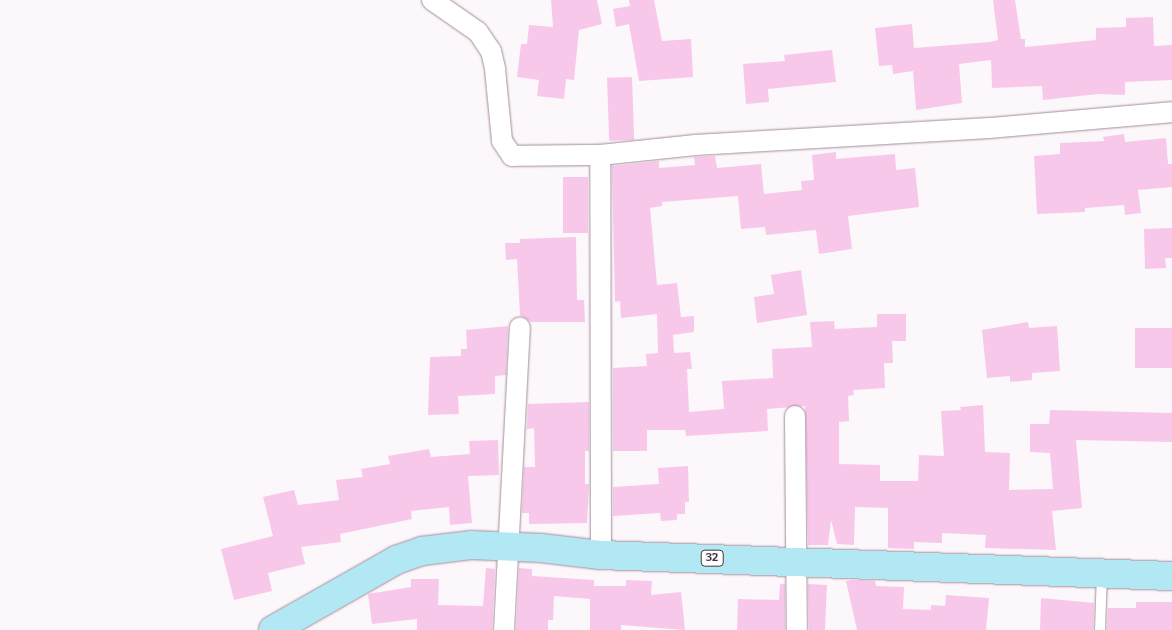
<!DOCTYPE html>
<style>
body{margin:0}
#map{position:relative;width:1172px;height:630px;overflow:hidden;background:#fcf7fa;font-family:Bitter,serif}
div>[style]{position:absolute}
.building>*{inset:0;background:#f8c8ea;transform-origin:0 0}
.roads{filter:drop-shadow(0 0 1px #a38c9c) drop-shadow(0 0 1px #a38c9c)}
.service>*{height:10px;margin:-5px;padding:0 5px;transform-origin:5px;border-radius:5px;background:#fff}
.minor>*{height:20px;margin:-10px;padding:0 10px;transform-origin:10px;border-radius:10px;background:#fff}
.trunk>*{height:28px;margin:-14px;padding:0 14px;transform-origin:14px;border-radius:14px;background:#b2e8f4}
span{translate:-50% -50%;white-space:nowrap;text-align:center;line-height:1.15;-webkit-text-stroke:4px #fff;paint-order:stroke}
.shield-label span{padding:1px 4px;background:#fff;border:1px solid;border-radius:4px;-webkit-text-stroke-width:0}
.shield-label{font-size:11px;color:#40373d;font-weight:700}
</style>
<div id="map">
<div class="building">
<i style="clip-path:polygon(551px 0,597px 0,602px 24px,579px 30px,574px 80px,566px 79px,564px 99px,537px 96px,539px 80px,517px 77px,521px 44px,527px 44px,529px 25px,553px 27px)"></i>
<i style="clip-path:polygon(629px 0,654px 0,662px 41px,691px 39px,693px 77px,639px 81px,629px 24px,616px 27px,613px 9px,630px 6px)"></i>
<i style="clip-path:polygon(993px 0,1015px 0,1021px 39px,1025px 39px,1025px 47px,1096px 40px,1096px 28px,1126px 27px,1126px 18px,1153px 17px,1154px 46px,1172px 45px,1172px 80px,1125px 82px,1125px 95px,1098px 94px,1043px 100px,1042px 86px,992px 88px,991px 60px,959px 64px,962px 103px,916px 110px,913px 71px,893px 74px,892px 65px,879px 66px,875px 28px,912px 24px,914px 48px,990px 42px,998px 40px)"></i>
<i style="clip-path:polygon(832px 50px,836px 82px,768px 89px,769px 102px,746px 104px,743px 64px,785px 61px,784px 55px)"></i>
<i style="left:632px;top:77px;width:63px;height:25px;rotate:88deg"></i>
<i style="clip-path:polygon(1124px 134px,1125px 142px,1166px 138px,1168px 164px,1172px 164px,1172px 187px,1138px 190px,1141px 213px,1125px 215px,1124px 205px,1085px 208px,1085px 212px,1037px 214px,1034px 156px,1060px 154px,1060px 143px,1104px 141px,1103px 137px)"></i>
<i style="clip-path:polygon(836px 152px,836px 159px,895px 154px,896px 170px,915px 168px,919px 207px,848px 216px,852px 249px,819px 254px,816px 230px,766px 235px,765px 227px,741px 229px,738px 196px,662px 202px,662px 206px,650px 208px,657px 285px,677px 283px,681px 317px,694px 316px,694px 332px,673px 335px,674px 353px,690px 352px,692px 369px,687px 369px,689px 412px,724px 409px,722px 381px,773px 378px,772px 349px,812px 347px,810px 322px,834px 321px,835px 329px,877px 327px,877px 314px,906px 314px,906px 341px,892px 341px,893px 363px,884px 363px,885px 388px,853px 390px,854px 395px,848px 396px,849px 421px,839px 422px,839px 464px,880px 465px,880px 481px,918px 481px,919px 455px,944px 456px,941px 411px,961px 410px,960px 407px,983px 405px,985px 452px,1010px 453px,1009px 490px,1053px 489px,1050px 453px,1030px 452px,1030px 424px,1049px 424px,1050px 410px,1172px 413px,1172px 442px,1076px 440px,1082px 508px,1052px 511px,1056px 550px,985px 548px,986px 535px,942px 533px,942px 543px,914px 542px,914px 549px,888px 548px,888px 508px,855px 507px,854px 545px,837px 544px,831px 520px,828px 545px,808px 545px,805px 406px,767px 409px,768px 431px,686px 436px,685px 430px,647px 430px,647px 451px,613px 451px,613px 368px,647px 366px,646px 354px,658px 353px,657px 314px,621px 318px,620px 301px,615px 302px,612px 166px,659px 161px,659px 168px,695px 165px,694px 157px,715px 156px,717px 168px,761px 164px,764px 194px,802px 190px,801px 181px,814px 180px,812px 155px)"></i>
<i style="left:588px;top:177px;width:56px;height:25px;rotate:90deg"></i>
<i style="clip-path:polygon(1172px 228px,1172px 258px,1165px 258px,1166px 268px,1145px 269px,1144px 229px)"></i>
<i style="clip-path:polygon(576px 237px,577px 300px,584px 300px,585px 322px,531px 322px,520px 315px,517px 259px,506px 260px,505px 243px,520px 243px,520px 239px)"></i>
<i style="clip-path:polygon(801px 270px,807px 315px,757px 323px,754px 297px,774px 294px,771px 275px)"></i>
<i style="clip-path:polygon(1028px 322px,1029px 328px,1057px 326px,1060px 371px,1032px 373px,1032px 380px,1010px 382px,1010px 376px,987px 378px,982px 330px)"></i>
<i style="clip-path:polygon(508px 326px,506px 375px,495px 376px,495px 394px,458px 396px,459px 414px,428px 415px,430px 357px,461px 356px,461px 349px,467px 349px,466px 330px)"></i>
<i style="left:1172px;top:328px;width:40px;height:37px;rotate:90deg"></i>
<i style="clip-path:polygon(589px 402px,589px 451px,585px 451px,585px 484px,589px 484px,587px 523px,529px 524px,529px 513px,522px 513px,524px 467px,535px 467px,534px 428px,527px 429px,528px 404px)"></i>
<i style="clip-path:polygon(498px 440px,499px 475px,468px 476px,472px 523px,450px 525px,449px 507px,411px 511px,412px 519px,340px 534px,341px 542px,301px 547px,305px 564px,268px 573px,272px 591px,234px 600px,221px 549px,273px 536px,263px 497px,294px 490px,298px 505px,339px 500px,336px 480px,363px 477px,361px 469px,390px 464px,388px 456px,429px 449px,431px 457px,470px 454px,469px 441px)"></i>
<i style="clip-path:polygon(688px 466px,689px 502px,685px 502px,685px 514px,677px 514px,677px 520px,661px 521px,660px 513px,613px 516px,613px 487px,659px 484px,658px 468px)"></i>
<i style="clip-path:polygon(486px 568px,495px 569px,492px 630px,417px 630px,417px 619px,372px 624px,368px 594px,411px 587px,411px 579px,439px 579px,438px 605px,483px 606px)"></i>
<i style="clip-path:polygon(519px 568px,532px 569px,532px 576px,594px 580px,594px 586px,626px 586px,626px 580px,652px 581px,651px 595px,681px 592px,685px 630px,621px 625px,621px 630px,590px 630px,590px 599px,554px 596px,553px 620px,548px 620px,548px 630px,516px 630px)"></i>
<i style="clip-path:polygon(852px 580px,875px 581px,876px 586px,904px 587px,903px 609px,931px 610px,931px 605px,945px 606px,946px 595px,989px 598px,986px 630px,857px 630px,846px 581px)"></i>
<i style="clip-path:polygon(780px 584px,785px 584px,785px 630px,737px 630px,738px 599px,779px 600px)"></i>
<i style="clip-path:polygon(808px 584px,827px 585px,825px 630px,809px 630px)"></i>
<i style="clip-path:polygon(1041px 598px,1094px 603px,1093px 630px,1040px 630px)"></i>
<i style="clip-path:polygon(1136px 602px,1172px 602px,1172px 630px,1107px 630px,1108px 608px,1136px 608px)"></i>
</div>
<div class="roads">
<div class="service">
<i style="left:1100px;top:630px;width:56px;rotate:-88deg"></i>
</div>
<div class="minor">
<i style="left:432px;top:0;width:56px;rotate:34.8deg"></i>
<i style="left:478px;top:32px;width:23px;rotate:56deg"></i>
<i style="left:491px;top:51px;width:18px;rotate:77deg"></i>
<i style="left:495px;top:69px;width:72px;rotate:84.4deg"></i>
<i style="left:502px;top:141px;width:18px;rotate:56deg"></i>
<i style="left:512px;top:156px;width:88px;rotate:-0.7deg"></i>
<i style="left:795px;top:416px;width:214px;rotate:89.5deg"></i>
<i style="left:601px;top:555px;width:400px;rotate:-90.1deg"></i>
<i style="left:600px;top:155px;width:96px;rotate:-6deg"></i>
<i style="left:695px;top:145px;width:295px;rotate:-3.3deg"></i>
<i style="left:990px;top:128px;width:183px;rotate:-5deg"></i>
<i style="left:504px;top:630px;width:303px;rotate:-87deg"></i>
</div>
<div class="trunk">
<i style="left:273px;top:630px;width:142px;rotate:-29.6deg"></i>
<i style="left:396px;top:560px;width:28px;rotate:-19deg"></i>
<i style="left:422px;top:551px;width:49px;rotate:-7deg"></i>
<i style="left:471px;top:545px;width:70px;rotate:2.5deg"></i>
<i style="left:541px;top:548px;width:60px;rotate:6.7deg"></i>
<i style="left:601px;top:555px;width:571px;rotate:2.11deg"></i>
</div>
</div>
<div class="shield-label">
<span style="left:712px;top:558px">32</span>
</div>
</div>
